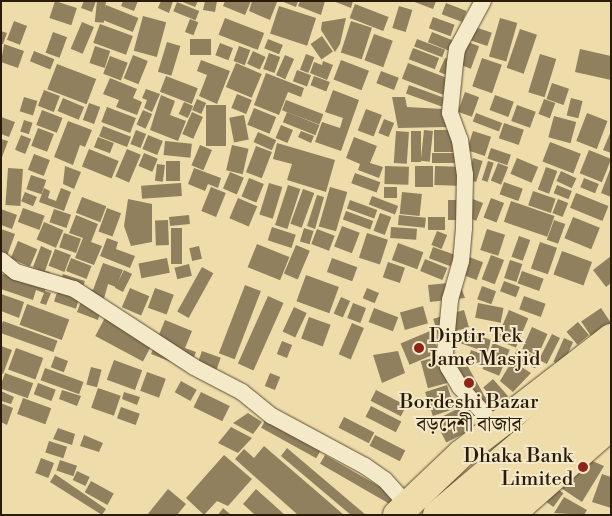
<!DOCTYPE html>
<meta charset="utf-8">
<style>
body{margin:0}
#map{position:relative;width:612px;height:516px;overflow:hidden;background:#eeddab;font-family:"Libre Bodoni","Noto Serif Bengali",serif}
div>[style]{position:absolute}
.building>*{inset:0;background:#90805e;transform-origin:0 0}
.roads{filter:drop-shadow(0 0 1px #5c4c32) drop-shadow(0 0 1px #5c4c32)}
.street>*{height:16px;margin:-8px;padding:0 8px;transform-origin:8px;border-radius:8px;background:#f4e9c8}
.highway>*{height:28px;margin:-14px;padding:0 14px;transform-origin:14px;border-radius:14px;background:#eeddab}
.dots>*{width:14px;height:14px;translate:-50% -50%;box-sizing:border-box;border:2px solid #f4e9c8;border-radius:50%}
span{translate:-50% -50%;white-space:nowrap;text-align:center;line-height:1.15;-webkit-text-stroke:4px #f4e9c8;paint-order:stroke}
.poi-label{font-size:20px;color:#2b1b0a}
.left{translate:0 -50%;text-align:left}
.right{translate:-100% -50%;text-align:right}
.frame{position:absolute;inset:0;border:2px solid #2b1b0a;pointer-events:none}
</style>
<div id="map">
<div class="building">
<i style="left:55px;top:1px;width:23px;height:18px;rotate:18deg"></i>
<i style="clip-path:polygon(84px 1px,96px 1px,92px 12px,81px 8px)"></i>
<i style="left:97px;top:1px;width:9px;height:21px;rotate:6deg"></i>
<i style="clip-path:polygon(123px 1px,138px 1px,134px 11px,121px 6px)"></i>
<i style="clip-path:polygon(161px 1px,173px 1px,169px 13px,158px 8px)"></i>
<i style="clip-path:polygon(180px 1px,198px 1px,195px 7px)"></i>
<i style="clip-path:polygon(205px 1px,217px 1px,215px 12px,203px 10px)"></i>
<i style="clip-path:polygon(225px 1px,251px 1px,245px 15px,223px 6px)"></i>
<i style="clip-path:polygon(252px 1px,277px 2px,270px 20px,249px 11px)"></i>
<i style="clip-path:polygon(281px 1px,298px 1px,296px 7px)"></i>
<i style="clip-path:polygon(300px 1px,325px 1px,321px 15px,298px 6px)"></i>
<i style="clip-path:polygon(333px 1px,353px 1px,351px 8px)"></i>
<i style="clip-path:polygon(412px 1px,436px 1px,433px 9px)"></i>
<i style="left:177px;top:2px;width:24px;height:10px;rotate:22deg"></i>
<i style="left:446px;top:3px;width:22px;height:12px;rotate:21deg"></i>
<i style="left:355px;top:4px;width:36px;height:15px;rotate:21deg"></i>
<i style="left:106px;top:5px;width:35px;height:15px;rotate:22deg"></i>
<i style="left:279px;top:6px;width:39px;height:29px;rotate:18deg"></i>
<i style="left:399px;top:6px;width:14px;height:23px;rotate:17deg"></i>
<i style="left:143px;top:16px;width:24px;height:36px;rotate:15deg"></i>
<i style="left:433px;top:17px;width:23px;height:12px;rotate:20deg"></i>
<i style="left:225px;top:18px;width:42px;height:18px;rotate:21deg"></i>
<i style="clip-path:polygon(346px 18px,340px 44px,335px 52px,321px 30px,322px 22px)"></i>
<i style="left:500px;top:18px;width:18px;height:40px;rotate:16deg"></i>
<i style="left:190px;top:19px;width:9px;height:14px;rotate:21deg"></i>
<i style="left:14px;top:21px;width:14px;height:20px;rotate:21deg"></i>
<i style="left:351px;top:21px;width:22px;height:33px;rotate:18deg"></i>
<i style="left:82px;top:22px;width:13px;height:29px;rotate:23deg"></i>
<i style="left:100px;top:24px;width:35px;height:20px;rotate:20deg"></i>
<i style="left:472px;top:26px;width:21px;height:14px;rotate:19deg"></i>
<i style="left:520px;top:29px;width:18px;height:41px;rotate:19deg"></i>
<i style="clip-path:polygon(1px 31px,7px 33px,3px 44px,1px 44px)"></i>
<i style="left:53px;top:32px;width:15px;height:22px;rotate:20deg"></i>
<i style="left:432px;top:32px;width:22px;height:11px;rotate:22deg"></i>
<i style="left:374px;top:34px;width:20px;height:28px;rotate:20deg"></i>
<i style="left:322px;top:36px;width:19px;height:14px;rotate:55deg"></i>
<i style="left:190px;top:39px;width:21px;height:16px"></i>
<i style="left:268px;top:39px;width:16px;height:10px;rotate:22deg"></i>
<i style="left:417px;top:39px;width:30px;height:8px;rotate:21deg"></i>
<i style="left:465px;top:41px;width:15px;height:24px;rotate:20deg"></i>
<i style="left:167px;top:42px;width:14px;height:31px;rotate:17deg"></i>
<i style="left:220px;top:43px;width:14px;height:13px;rotate:21deg"></i>
<i style="clip-path:polygon(4px 44px,24px 51px,18px 68px,1px 62px)"></i>
<i style="left:95px;top:46px;width:16px;height:18px;rotate:18deg"></i>
<i style="left:239px;top:46px;width:12px;height:16px;rotate:20deg"></i>
<i style="left:413px;top:48px;width:28px;height:12px;rotate:21deg"></i>
<i style="clip-path:polygon(580px 49px,611px 56px,611px 80px,575px 72px)"></i>
<i style="left:34px;top:51px;width:22px;height:11px;rotate:22deg"></i>
<i style="left:253px;top:51px;width:14px;height:14px;rotate:25deg"></i>
<i style="left:269px;top:53px;width:12px;height:17px;rotate:20deg"></i>
<i style="left:306px;top:54px;width:9px;height:17px;rotate:21deg"></i>
<i style="left:540px;top:54px;width:17px;height:40px;rotate:17deg"></i>
<i style="left:133px;top:55px;width:16px;height:25px;rotate:22deg"></i>
<i style="left:285px;top:55px;width:10px;height:22px;rotate:24deg"></i>
<i style="left:110px;top:56px;width:19px;height:19px;rotate:21deg"></i>
<i style="clip-path:polygon(445px 58px,454px 61px,449px 76px,439px 72px)"></i>
<i style="left:482px;top:58px;width:21px;height:30px;rotate:19deg"></i>
<i style="clip-path:polygon(201px 60px,230px 71px,217px 104px,199px 96px,207px 75px,197px 71px)"></i>
<i style="left:341px;top:60px;width:30px;height:21px;rotate:21deg"></i>
<i style="clip-path:polygon(323px 61px,333px 65px,327px 80px,310px 73px,314px 62px,322px 65px)"></i>
<i style="left:236px;top:63px;width:28px;height:26px;rotate:23deg"></i>
<i style="left:408px;top:63px;width:44px;height:17px;rotate:21deg"></i>
<i style="left:57px;top:64px;width:42px;height:27px;rotate:21deg"></i>
<i style="left:297px;top:70px;width:15px;height:12px;rotate:20deg"></i>
<i style="left:381px;top:71px;width:19px;height:13px;rotate:21deg"></i>
<i style="clip-path:polygon(266px 73px,304px 88px,301px 97px,288px 92px,279px 115px,254px 105px)"></i>
<i style="left:166px;top:76px;width:34px;height:17px;rotate:21deg"></i>
<i style="left:314px;top:76px;width:17px;height:10px;rotate:21deg"></i>
<i style="clip-path:polygon(110px 78px,137px 89px,133px 98px,142px 102px,137px 115px,116px 107px,119px 100px,103px 94px)"></i>
<i style="left:552px;top:83px;width:18px;height:17px;rotate:19deg"></i>
<i style="left:409px;top:85px;width:38px;height:9px;rotate:20deg"></i>
<i style="clip-path:polygon(146px 89px,160px 94px,152px 112px,144px 108px,147px 100px,142px 98px)"></i>
<i style="left:44px;top:90px;width:17px;height:17px;rotate:21deg"></i>
<i style="clip-path:polygon(333px 90px,359px 100px,341px 151px,315px 142px,322px 122px,340px 128px,343px 118px,325px 112px)"></i>
<i style="left:465px;top:92px;width:15px;height:21px;rotate:20deg"></i>
<i style="left:237px;top:94px;width:16px;height:15px;rotate:22deg"></i>
<i style="clip-path:polygon(161px 95px,175px 101px,170px 115px,186px 121px,178px 141px,150px 130px)"></i>
<i style="left:495px;top:95px;width:20px;height:16px;rotate:20deg"></i>
<i style="left:24px;top:97px;width:14px;height:15px;rotate:17deg"></i>
<i style="clip-path:polygon(392px 97px,405px 97px,407px 107px,443px 109px,447px 127px,398px 128px)"></i>
<i style="left:63px;top:98px;width:23px;height:14px;rotate:23deg"></i>
<i style="left:571px;top:98px;width:12px;height:18px;rotate:14deg"></i>
<i style="left:197px;top:99px;width:10px;height:12px;rotate:24deg"></i>
<i style="left:544px;top:99px;width:12px;height:16px;rotate:20deg"></i>
<i style="left:286px;top:100px;width:40px;height:11px;rotate:21deg"></i>
<i style="left:184px;top:102px;width:10px;height:13px;rotate:24deg"></i>
<i style="left:89px;top:103px;width:12px;height:18px;rotate:20deg"></i>
<i style="left:206px;top:105px;width:20px;height:41px"></i>
<i style="left:517px;top:105px;width:20px;height:17px;rotate:20deg"></i>
<i style="left:107px;top:107px;width:31px;height:16px;rotate:21deg"></i>
<i style="left:254px;top:108px;width:24px;height:18px;rotate:22deg"></i>
<i style="left:366px;top:109px;width:17px;height:23px;rotate:21deg"></i>
<i style="left:42px;top:110px;width:22px;height:16px;rotate:21deg"></i>
<i style="left:143px;top:110px;width:10px;height:16px;rotate:24deg"></i>
<i style="left:192px;top:112px;width:12px;height:24px;rotate:24deg"></i>
<i style="left:287px;top:112px;width:35px;height:11px;rotate:22deg"></i>
<i style="left:476px;top:113px;width:28px;height:9px;rotate:21deg"></i>
<i style="left:587px;top:113px;width:22px;height:30px;rotate:21deg"></i>
<i style="left:244px;top:115px;width:25px;height:15px;rotate:79deg"></i>
<i style="left:554px;top:116px;width:23px;height:22px;rotate:15deg"></i>
<i style="clip-path:polygon(1px 117px,15px 122px,9px 137px,1px 134px)"></i>
<i style="left:384px;top:119px;width:11px;height:15px;rotate:22deg"></i>
<i style="left:24px;top:120px;width:9px;height:12px;rotate:18deg"></i>
<i style="clip-path:polygon(68px 121px,92px 130px,85px 147px,80px 145px,73px 165px,54px 157px)"></i>
<i style="left:504px;top:123px;width:21px;height:16px;rotate:19deg"></i>
<i style="left:281px;top:125px;width:13px;height:14px;rotate:23deg"></i>
<i style="left:103px;top:126px;width:30px;height:11px;rotate:21deg"></i>
<i style="left:38px;top:128px;width:17px;height:19px;rotate:21deg"></i>
<i style="left:136px;top:130px;width:11px;height:15px;rotate:22deg"></i>
<i style="left:424px;top:130px;width:9px;height:31px;rotate:6deg"></i>
<i style="left:434px;top:130px;width:19px;height:22px"></i>
<i style="clip-path:polygon(301px 131px,314px 136px,311px 143px,298px 137px)"></i>
<i style="left:396px;top:131px;width:13px;height:32px;rotate:4deg"></i>
<i style="left:411px;top:131px;width:10px;height:31px"></i>
<i style="left:473px;top:131px;width:19px;height:20px;rotate:18deg"></i>
<i style="clip-path:polygon(611px 131px,611px 153px,603px 150px)"></i>
<i style="left:258px;top:132px;width:20px;height:11px;rotate:24deg"></i>
<i style="left:21px;top:135px;width:11px;height:16px;rotate:22deg"></i>
<i style="left:148px;top:135px;width:16px;height:15px;rotate:22deg"></i>
<i style="left:98px;top:137px;width:17px;height:11px;rotate:21deg"></i>
<i style="clip-path:polygon(354px 137px,377px 146px,370px 163px,383px 167px,379px 178px,358px 170px,360px 164px,346px 158px)"></i>
<i style="clip-path:polygon(1px 139px,8px 141px,1px 160px)"></i>
<i style="left:165px;top:141px;width:27px;height:14px;rotate:6deg"></i>
<i style="left:550px;top:142px;width:33px;height:21px;rotate:21deg"></i>
<i style="clip-path:polygon(277px 143px,335px 160px,326px 192px,287px 180px,292px 164px,273px 159px)"></i>
<i style="left:200px;top:145px;width:13px;height:22px;rotate:23deg"></i>
<i style="left:232px;top:145px;width:17px;height:26px;rotate:13deg"></i>
<i style="left:256px;top:146px;width:17px;height:28px;rotate:21deg"></i>
<i style="left:491px;top:148px;width:21px;height:11px;rotate:19deg"></i>
<i style="left:89px;top:149px;width:32px;height:19px;rotate:22deg"></i>
<i style="left:127px;top:149px;width:15px;height:30px;rotate:23deg"></i>
<i style="left:589px;top:150px;width:24px;height:25px;rotate:22deg"></i>
<i style="left:144px;top:153px;width:15px;height:14px;rotate:23deg"></i>
<i style="left:455px;top:153px;width:10px;height:23px;rotate:90deg"></i>
<i style="left:34px;top:154px;width:17px;height:17px;rotate:21deg"></i>
<i style="left:473px;top:158px;width:10px;height:22px;rotate:17deg"></i>
<i style="left:517px;top:158px;width:23px;height:17px;rotate:23deg"></i>
<i style="left:180px;top:161px;width:20px;height:14px;rotate:90deg"></i>
<i style="left:488px;top:161px;width:6px;height:20px;rotate:18deg"></i>
<i style="left:498px;top:163px;width:11px;height:19px;rotate:22deg"></i>
<i style="left:157px;top:164px;width:8px;height:17px;rotate:7deg"></i>
<i style="clip-path:polygon(65px 166px,81px 172px,74px 189px,63px 184px)"></i>
<i style="left:385px;top:166px;width:24px;height:18px;rotate:2deg"></i>
<i style="left:415px;top:166px;width:18px;height:21px"></i>
<i style="left:435px;top:166px;width:29px;height:19px;rotate:2deg"></i>
<i style="left:546px;top:167px;width:12px;height:24px;rotate:20deg"></i>
<i style="clip-path:polygon(611px 167px,611px 197px,601px 193px)"></i>
<i style="left:8px;top:168px;width:15px;height:37px;rotate:4deg"></i>
<i style="clip-path:polygon(194px 168px,221px 178px,218px 188px,208px 184px,205px 191px,188px 184px)"></i>
<i style="left:561px;top:171px;width:17px;height:11px;rotate:25deg"></i>
<i style="left:230px;top:172px;width:15px;height:18px;rotate:23deg"></i>
<i style="left:355px;top:173px;width:27px;height:11px;rotate:20deg"></i>
<i style="left:31px;top:175px;width:16px;height:15px;rotate:18deg"></i>
<i style="left:249px;top:178px;width:16px;height:20px;rotate:22deg"></i>
<i style="left:584px;top:178px;width:16px;height:10px;rotate:22deg"></i>
<i style="left:504px;top:182px;width:20px;height:13px;rotate:20deg"></i>
<i style="left:181px;top:183px;width:13px;height:40px;rotate:86deg"></i>
<i style="left:269px;top:183px;width:14px;height:33px;rotate:17deg"></i>
<i style="left:288px;top:185px;width:13px;height:42px;rotate:18deg"></i>
<i style="left:557px;top:185px;width:16px;height:9px;rotate:22deg"></i>
<i style="left:211px;top:187px;width:16px;height:26px;rotate:22deg"></i>
<i style="left:330px;top:187px;width:18px;height:41px;rotate:16deg"></i>
<i style="left:384px;top:187px;width:13px;height:11px"></i>
<i style="clip-path:polygon(44px 188px,50px 191px,48px 198px,56px 201px,61px 188px,71px 192px,64px 211px,39px 202px)"></i>
<i style="left:303px;top:189px;width:12px;height:37px;rotate:20deg"></i>
<i style="left:533px;top:191px;width:24px;height:15px;rotate:19deg"></i>
<i style="left:25px;top:192px;width:13px;height:10px;rotate:23deg"></i>
<i style="left:402px;top:192px;width:20px;height:22px;rotate:6deg"></i>
<i style="left:576px;top:193px;width:35px;height:16px;rotate:22deg"></i>
<i style="clip-path:polygon(317px 195px,324px 197px,315px 229px,307px 226px)"></i>
<i style="left:372px;top:196px;width:28px;height:9px;rotate:21deg"></i>
<i style="left:82px;top:197px;width:26px;height:17px;rotate:21deg"></i>
<i style="left:238px;top:198px;width:21px;height:22px;rotate:23deg"></i>
<i style="left:470px;top:198px;width:14px;height:19px;rotate:21deg"></i>
<i style="left:491px;top:198px;width:14px;height:21px;rotate:21deg"></i>
<i style="clip-path:polygon(128px 199px,152px 204px,152px 242px,131px 246px,124px 226px)"></i>
<i style="left:558px;top:199px;width:11px;height:15px;rotate:22deg"></i>
<i style="left:350px;top:200px;width:29px;height:9px;rotate:20deg"></i>
<i style="left:448px;top:200px;width:15px;height:20px"></i>
<i style="left:511px;top:201px;width:46px;height:22px;rotate:19deg"></i>
<i style="left:23px;top:208px;width:23px;height:15px;rotate:20deg"></i>
<i style="left:107px;top:208px;width:15px;height:25px;rotate:20deg"></i>
<i style="clip-path:polygon(1px 209px,17px 215px,12px 229px,1px 225px)"></i>
<i style="left:54px;top:209px;width:18px;height:14px;rotate:19deg"></i>
<i style="left:346px;top:211px;width:29px;height:9px;rotate:20deg"></i>
<i style="left:380px;top:213px;width:12px;height:19px;rotate:20deg"></i>
<i style="clip-path:polygon(76px 215px,98px 224px,91px 242px,102px 246px,94px 265px,75px 258px,83px 238px,69px 233px)"></i>
<i style="left:189px;top:215px;width:9px;height:20px;rotate:84deg"></i>
<i style="left:399px;top:215px;width:27px;height:10px;rotate:6deg"></i>
<i style="left:428px;top:217px;width:17px;height:13px"></i>
<i style="left:573px;top:217px;width:29px;height:23px;rotate:22deg"></i>
<i style="left:168px;top:220px;width:25px;height:13px;rotate:88deg"></i>
<i style="left:554px;top:220px;width:12px;height:21px;rotate:20deg"></i>
<i style="left:44px;top:222px;width:21px;height:19px;rotate:23deg"></i>
<i style="left:342px;top:226px;width:19px;height:22px;rotate:21deg"></i>
<i style="left:272px;top:227px;width:25px;height:14px;rotate:18deg"></i>
<i style="left:391px;top:227px;width:26px;height:11px;rotate:4deg"></i>
<i style="left:171px;top:228px;width:11px;height:36px"></i>
<i style="left:304px;top:228px;width:10px;height:14px;rotate:17deg"></i>
<i style="clip-path:polygon(1px 229px,15px 234px,7px 256px,1px 254px)"></i>
<i style="left:317px;top:229px;width:19px;height:16px;rotate:21deg"></i>
<i style="left:487px;top:229px;width:19px;height:22px;rotate:18deg"></i>
<i style="left:437px;top:231px;width:11px;height:15px;rotate:22deg"></i>
<i style="left:64px;top:233px;width:18px;height:15px;rotate:19deg"></i>
<i style="left:367px;top:233px;width:22px;height:26px;rotate:18deg"></i>
<i style="left:519px;top:236px;width:12px;height:22px;rotate:20deg"></i>
<i style="clip-path:polygon(107px 238px,118px 242px,116px 249px,135px 256px,130px 268px,100px 256px)"></i>
<i style="left:18px;top:241px;width:21px;height:19px;rotate:23deg"></i>
<i style="left:540px;top:242px;width:18px;height:28px;rotate:19deg"></i>
<i style="left:398px;top:243px;width:27px;height:18px;rotate:20deg"></i>
<i style="left:257px;top:244px;width:35px;height:25px;rotate:22deg"></i>
<i style="left:296px;top:245px;width:15px;height:31px;rotate:23deg"></i>
<i style="clip-path:polygon(41px 246px,52px 251px,45px 271px,50px 272px,45px 291px,51px 293px,46px 305px,40px 303px,44px 293px,36px 290px,33px 300px,1px 289px,1px 274px,15px 275px,19px 265px,39px 269px,33px 267px)"></i>
<i style="left:199px;top:246px;width:13px;height:10px;rotate:77deg"></i>
<i style="left:433px;top:247px;width:23px;height:12px;rotate:20deg"></i>
<i style="left:55px;top:249px;width:17px;height:18px;rotate:21deg"></i>
<i style="left:562px;top:251px;width:32px;height:25px;rotate:20deg"></i>
<i style="left:491px;top:255px;width:14px;height:26px;rotate:21deg"></i>
<i style="clip-path:polygon(611px 256px,611px 283px,606px 287px,593px 270px)"></i>
<i style="left:469px;top:257px;width:15px;height:19px;rotate:20deg"></i>
<i style="left:71px;top:258px;width:22px;height:14px;rotate:21deg"></i>
<i style="left:167px;top:258px;width:15px;height:29px;rotate:79deg"></i>
<i style="left:332px;top:258px;width:27px;height:15px;rotate:20deg"></i>
<i style="left:425px;top:259px;width:24px;height:13px;rotate:22deg"></i>
<i style="left:510px;top:260px;width:13px;height:19px;rotate:18deg"></i>
<i style="left:388px;top:262px;width:18px;height:16px;rotate:19deg"></i>
<i style="clip-path:polygon(103px 263px,123px 270px,116px 287px,108px 284px,98px 320px,77px 312px,86px 288px,93px 290px)"></i>
<i style="left:189px;top:264px;width:12px;height:15px;rotate:76deg"></i>
<i style="left:202px;top:267px;width:13px;height:51px;rotate:29deg"></i>
<i style="left:124px;top:270px;width:9px;height:20px;rotate:27deg"></i>
<i style="left:522px;top:271px;width:23px;height:13px;rotate:20deg"></i>
<i style="left:63px;top:274px;width:23px;height:29px;rotate:18deg"></i>
<i style="left:306px;top:275px;width:35px;height:28px;rotate:20deg"></i>
<i style="left:504px;top:281px;width:17px;height:11px;rotate:21deg"></i>
<i style="clip-path:polygon(459px 282px,465px 298px,430px 302px,428px 285px)"></i>
<i style="left:245px;top:285px;width:17px;height:73px;rotate:21deg"></i>
<i style="left:482px;top:286px;width:15px;height:14px;rotate:20deg"></i>
<i style="left:130px;top:288px;width:21px;height:21px;rotate:23deg"></i>
<i style="left:155px;top:288px;width:20px;height:21px;rotate:20deg"></i>
<i style="left:367px;top:288px;width:13px;height:11px;rotate:23deg"></i>
<i style="clip-path:polygon(1px 294px,24px 302px,19px 318px,1px 311px)"></i>
<i style="left:268px;top:296px;width:17px;height:74px;rotate:24deg"></i>
<i style="left:524px;top:296px;width:23px;height:14px;rotate:20deg"></i>
<i style="left:341px;top:297px;width:10px;height:18px;rotate:24deg"></i>
<i style="left:353px;top:303px;width:14px;height:16px;rotate:21deg"></i>
<i style="left:478px;top:303px;width:26px;height:15px;rotate:11deg"></i>
<i style="left:27px;top:304px;width:45px;height:22px;rotate:20deg"></i>
<i style="left:423px;top:306px;width:18px;height:24px;rotate:74deg"></i>
<i style="left:294px;top:307px;width:14px;height:27px;rotate:25deg"></i>
<i style="left:374px;top:308px;width:26px;height:15px;rotate:21deg"></i>
<i style="left:601px;top:308px;width:18px;height:24px;rotate:56deg"></i>
<i style="left:464px;top:310px;width:18px;height:32px;rotate:74deg"></i>
<i style="left:509px;top:310px;width:21px;height:32px;rotate:23deg"></i>
<i style="left:107px;top:314px;width:54px;height:25px;rotate:28deg"></i>
<i style="left:309px;top:317px;width:23px;height:23px;rotate:20deg"></i>
<i style="clip-path:polygon(165px 320px,192px 331px,185px 348px,196px 352px,189px 369px,151px 354px)"></i>
<i style="left:3px;top:321px;width:58px;height:12px;rotate:20deg"></i>
<i style="left:578px;top:322px;width:17px;height:15px;rotate:50deg"></i>
<i style="left:352px;top:323px;width:13px;height:34px;rotate:23deg"></i>
<i style="left:532px;top:327px;width:17px;height:24px;rotate:24deg"></i>
<i style="left:430px;top:331px;width:23px;height:32px;rotate:67deg"></i>
<i style="left:465px;top:331px;width:28px;height:13px;rotate:19deg"></i>
<i style="left:552px;top:334px;width:9px;height:29px;rotate:27deg"></i>
<i style="left:564px;top:338px;width:10px;height:26px;rotate:24deg"></i>
<i style="left:282px;top:341px;width:11px;height:14px;rotate:22deg"></i>
<i style="left:493px;top:343px;width:18px;height:28px;rotate:22deg"></i>
<i style="clip-path:polygon(1px 346px,12px 350px,3px 374px,1px 373px)"></i>
<i style="left:16px;top:348px;width:29px;height:23px;rotate:20deg"></i>
<i style="left:517px;top:349px;width:24px;height:11px;rotate:22deg"></i>
<i style="clip-path:polygon(471px 350px,485px 355px,481px 365px,468px 359px)"></i>
<i style="left:202px;top:351px;width:20px;height:22px;rotate:20deg"></i>
<i style="clip-path:polygon(398px 351px,405px 373px,382px 383px,373px 355px)"></i>
<i style="clip-path:polygon(448px 355px,463px 358px,492px 409px,476px 420px)"></i>
<i style="left:55px;top:356px;width:14px;height:12px;rotate:21deg"></i>
<i style="left:440px;top:356px;width:28px;height:20px;rotate:75deg"></i>
<i style="left:114px;top:360px;width:30px;height:21px;rotate:20deg"></i>
<i style="clip-path:polygon(512px 361px,531px 373px,513px 392px,500px 381px)"></i>
<i style="left:91px;top:367px;width:11px;height:18px;rotate:15deg"></i>
<i style="left:45px;top:368px;width:41px;height:13px;rotate:20deg"></i>
<i style="left:147px;top:372px;width:20px;height:20px;rotate:20deg"></i>
<i style="left:5px;top:373px;width:30px;height:16px;rotate:20deg"></i>
<i style="left:270px;top:373px;width:11px;height:14px;rotate:22deg"></i>
<i style="left:493px;top:379px;width:23px;height:13px;rotate:49deg"></i>
<i style="left:181px;top:381px;width:18px;height:13px;rotate:29deg"></i>
<i style="left:38px;top:383px;width:19px;height:12px;rotate:21deg"></i>
<i style="left:447px;top:385px;width:25px;height:23px;rotate:72deg"></i>
<i style="left:98px;top:388px;width:24px;height:21px;rotate:19deg"></i>
<i style="clip-path:polygon(62px 390px,81px 396px,77px 406px,59px 399px)"></i>
<i style="left:376px;top:390px;width:34px;height:12px;rotate:27deg"></i>
<i style="clip-path:polygon(1px 391px,14px 397px,11px 404px,1px 401px)"></i>
<i style="clip-path:polygon(124px 392px,140px 397px,137px 405px,122px 399px)"></i>
<i style="left:201px;top:392px;width:32px;height:17px;rotate:26deg"></i>
<i style="left:23px;top:398px;width:30px;height:17px;rotate:20deg"></i>
<i style="clip-path:polygon(1px 403px,13px 408px,7px 425px,1px 422px)"></i>
<i style="left:371px;top:406px;width:34px;height:12px;rotate:27deg"></i>
<i style="left:121px;top:407px;width:20px;height:12px;rotate:20deg"></i>
<i style="left:459px;top:408px;width:25px;height:27px;rotate:63deg"></i>
<i style="clip-path:polygon(248px 413px,262px 422px,253px 434px,233px 423px)"></i>
<i style="left:344px;top:417px;width:34px;height:12px;rotate:27deg"></i>
<i style="left:266px;top:419px;width:63px;height:10px;rotate:29deg"></i>
<i style="clip-path:polygon(231px 427px,252px 438px,238px 453px,218px 443px)"></i>
<i style="clip-path:polygon(58px 428px,75px 434px,72px 445px,53px 439px)"></i>
<i style="clip-path:polygon(84px 435px,103px 443px,99px 452px,80px 446px)"></i>
<i style="left:375px;top:435px;width:34px;height:12px;rotate:27deg"></i>
<i style="left:49px;top:441px;width:19px;height:12px;rotate:18deg"></i>
<i style="clip-path:polygon(264px 446px,344px 515px,298px 515px,235px 459px,244px 449px,254px 458px)"></i>
<i style="clip-path:polygon(287px 448px,366px 515px,351px 515px,281px 456px)"></i>
<i style="clip-path:polygon(576px 454px,604px 466px,582px 502px,555px 484px)"></i>
<i style="clip-path:polygon(224px 455px,252px 479px,228px 506px,217px 501px,204px 515px,186px 498px)"></i>
<i style="left:325px;top:455px;width:91px;height:10px;rotate:30deg"></i>
<i style="left:41px;top:458px;width:14px;height:16px;rotate:21deg"></i>
<i style="left:60px;top:460px;width:18px;height:11px;rotate:19deg"></i>
<i style="left:77px;top:471px;width:14px;height:10px;rotate:25deg"></i>
<i style="clip-path:polygon(55px 474px,106px 509px,102px 515px,50px 482px)"></i>
<i style="clip-path:polygon(602px 474px,611px 477px,611px 508px,592px 502px)"></i>
<i style="left:91px;top:481px;width:26px;height:13px;rotate:29deg"></i>
<i style="left:548px;top:482px;width:19px;height:17px;rotate:36deg"></i>
<i style="clip-path:polygon(168px 489px,186px 504px,177px 515px,147px 515px)"></i>
<i style="clip-path:polygon(256px 489px,285px 515px,255px 515px,243px 504px)"></i>
<i style="clip-path:polygon(564px 497px,587px 510px,584px 515px,554px 513px)"></i>
<i style="clip-path:polygon(223px 508px,231px 515px,218px 515px)"></i>
</div>
<div class="roads">
<div class="street">
<i style="left:483px;top:1px;width:55px;rotate:118.4deg"></i>
<i style="left:457px;top:49px;width:14px;rotate:98deg"></i>
<i style="left:455px;top:63px;width:50px;rotate:95.7deg"></i>
<i style="left:450px;top:113px;width:29px;rotate:70deg"></i>
<i style="left:460px;top:140px;width:34px;rotate:82deg"></i>
<i style="left:465px;top:174px;width:54px;rotate:91.1deg"></i>
<i style="left:464px;top:228px;width:33px;rotate:95deg"></i>
<i style="left:461px;top:261px;width:41px;rotate:105.8deg"></i>
<i style="left:450px;top:300px;width:53px;rotate:95.4deg"></i>
<i style="left:445px;top:353px;width:14px;rotate:78deg"></i>
<i style="left:448px;top:367px;width:23px;rotate:59deg"></i>
<i style="left:460px;top:387px;width:54px;rotate:48deg"></i>
<i style="left:1px;top:260px;width:19px;rotate:39deg"></i>
<i style="left:16px;top:272px;width:60px;rotate:16.3deg"></i>
<i style="left:74px;top:289px;width:143px;rotate:33deg"></i>
<i style="left:194px;top:367px;width:54px;rotate:27.5deg"></i>
<i style="left:242px;top:392px;width:38px;rotate:39deg"></i>
<i style="left:272px;top:416px;width:106px;rotate:28.3deg"></i>
<i style="left:365px;top:466px;width:24px;rotate:35deg"></i>
<i style="left:385px;top:480px;width:24px;rotate:48deg"></i>
</div>
<div class="highway">
<i style="left:397px;top:515px;width:88px;rotate:-43.6deg"></i>
<i style="left:461px;top:454px;width:190px;rotate:-37.7deg"></i>
<i style="left:437px;top:515px;width:228px;rotate:-40.2deg"></i>
<i style="left:474px;top:515px;width:178px;rotate:-39.8deg"></i>
<i style="left:510px;top:515px;width:135px;rotate:-41.4deg"></i>
</div>
</div>
<div class="dots">
<i style="left:419px;top:348px;background:#8f2418"></i>
<i style="left:469px;top:383px;background:#8f2418"></i>
<i style="left:583px;top:467px;background:#8f2418"></i>
</div>
<div class="poi-label">
<span class="left" style="left:429px;top:348px">Diptir Tek<br>Jame Masjid</span>
<span style="left:469px;top:414px">Bordeshi Bazar<br>বড়দেশী বাজার</span>
<span class="right" style="left:573px;top:468px">Dhaka Bank<br>Limited</span>
</div>
<div class="frame"></div>
</div>
